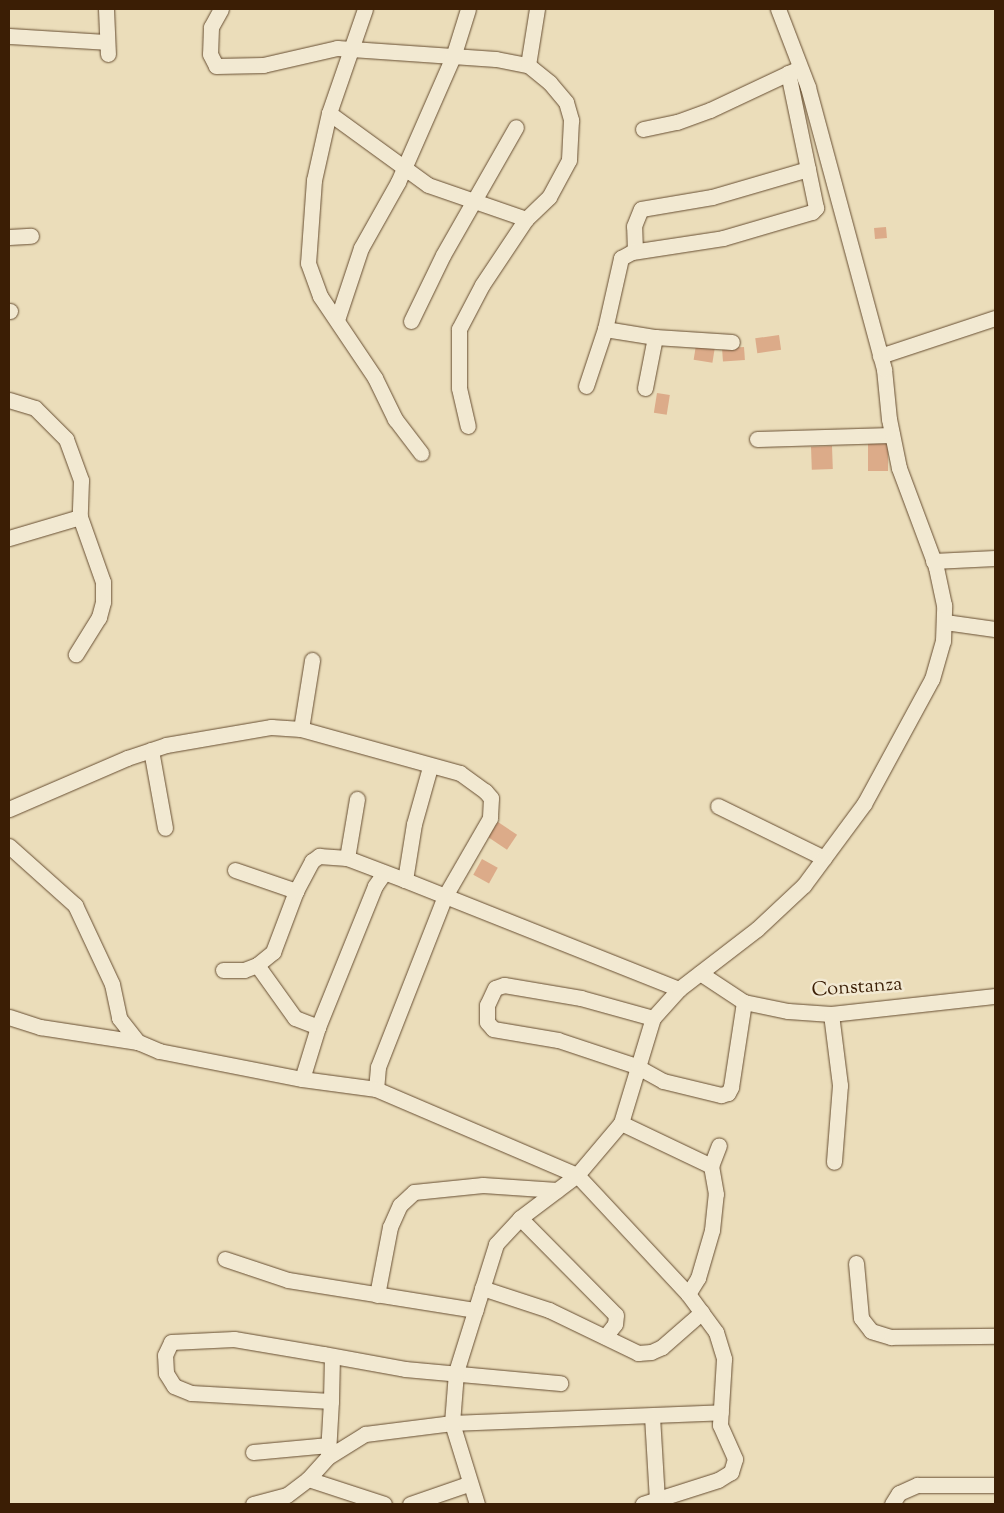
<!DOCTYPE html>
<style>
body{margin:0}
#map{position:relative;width:1004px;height:1513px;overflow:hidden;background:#ebddba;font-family:"Sorts Mill Goudy",serif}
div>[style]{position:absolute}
.building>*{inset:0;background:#dcab89;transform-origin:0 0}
.roads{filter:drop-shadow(0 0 1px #674e32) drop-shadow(0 0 1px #674e32)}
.minor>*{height:15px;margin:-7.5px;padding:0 7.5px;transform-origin:7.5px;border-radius:7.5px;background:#f2e9d2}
span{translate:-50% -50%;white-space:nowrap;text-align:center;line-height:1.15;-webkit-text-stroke:5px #f2e9d2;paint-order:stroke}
.street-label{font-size:20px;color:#3b1e05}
.frame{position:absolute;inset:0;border:10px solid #3b1e05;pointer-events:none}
</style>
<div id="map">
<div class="building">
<i style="left:886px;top:227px;width:11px;height:12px;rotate:85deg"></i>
<i style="left:779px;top:335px;width:15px;height:24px;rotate:82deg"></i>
<i style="left:696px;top:345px;width:19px;height:15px;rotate:9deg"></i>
<i style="left:744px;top:347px;width:13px;height:22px;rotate:86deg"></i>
<i style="left:657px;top:393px;width:13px;height:20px;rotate:9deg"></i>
<i style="left:868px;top:443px;width:20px;height:28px"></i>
<i style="left:832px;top:446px;width:23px;height:21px;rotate:88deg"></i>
<i style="left:498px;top:822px;width:23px;height:18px;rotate:34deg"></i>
<i style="left:482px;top:859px;width:18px;height:18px;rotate:29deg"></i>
</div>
<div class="roads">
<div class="minor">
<i style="left:106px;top:9px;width:45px;rotate:87.5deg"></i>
<i style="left:221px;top:9px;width:21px;rotate:119deg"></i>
<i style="left:211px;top:27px;width:27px;rotate:92deg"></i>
<i style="left:210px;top:54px;width:13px;rotate:63deg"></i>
<i style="left:216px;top:66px;width:47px;rotate:-1.2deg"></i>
<i style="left:263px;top:65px;width:76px;rotate:-12.9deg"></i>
<i style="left:337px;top:48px;width:159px;rotate:4deg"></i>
<i style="left:496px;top:59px;width:33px;rotate:11deg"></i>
<i style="left:528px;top:65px;width:28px;rotate:39deg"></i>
<i style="left:550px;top:83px;width:25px;rotate:50deg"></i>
<i style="left:566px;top:102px;width:19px;rotate:74deg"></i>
<i style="left:571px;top:120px;width:40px;rotate:92.9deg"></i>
<i style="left:569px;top:160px;width:42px;rotate:118.4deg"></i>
<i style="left:549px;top:197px;width:32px;rotate:136deg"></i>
<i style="left:526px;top:219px;width:79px;rotate:123.7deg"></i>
<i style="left:482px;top:285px;width:50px;rotate:117.6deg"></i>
<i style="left:459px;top:329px;width:59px;rotate:90deg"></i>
<i style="left:459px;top:388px;width:39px;rotate:77deg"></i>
<i style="left:365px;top:9px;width:110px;rotate:109.1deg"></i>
<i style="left:329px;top:113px;width:69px;rotate:102.6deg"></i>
<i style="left:314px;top:180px;width:83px;rotate:94.1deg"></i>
<i style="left:308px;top:263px;width:35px;rotate:70deg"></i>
<i style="left:320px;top:296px;width:99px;rotate:56.1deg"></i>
<i style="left:375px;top:378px;width:46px;rotate:64deg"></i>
<i style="left:395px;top:419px;width:43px;rotate:52.6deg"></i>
<i style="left:9px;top:36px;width:97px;rotate:3.5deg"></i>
<i style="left:528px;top:65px;width:57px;rotate:-80.9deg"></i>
<i style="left:329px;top:113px;width:122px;rotate:36deg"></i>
<i style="left:428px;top:185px;width:104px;rotate:19.1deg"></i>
<i style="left:643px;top:129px;width:35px;rotate:-12deg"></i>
<i style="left:677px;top:122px;width:35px;rotate:-20deg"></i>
<i style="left:710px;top:110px;width:94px;rotate:-25.2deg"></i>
<i style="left:9px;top:237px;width:22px;rotate:-3deg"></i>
<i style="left:635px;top:251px;width:25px;rotate:-92deg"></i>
<i style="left:634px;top:226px;width:18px;rotate:-68deg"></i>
<i style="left:641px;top:209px;width:72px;rotate:-9.6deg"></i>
<i style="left:712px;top:197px;width:100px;rotate:-16.3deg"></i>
<i style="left:9px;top:311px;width:1px"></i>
<i style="left:337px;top:320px;width:76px;rotate:-71.6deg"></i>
<i style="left:361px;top:248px;width:76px;rotate:-60.7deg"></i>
<i style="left:398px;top:182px;width:137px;rotate:-66.3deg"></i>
<i style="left:453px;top:57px;width:50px;rotate:-72.6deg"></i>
<i style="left:411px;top:321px;width:73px;rotate:-64.1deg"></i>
<i style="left:443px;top:255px;width:147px;rotate:-60.3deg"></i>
<i style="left:605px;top:329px;width:51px;rotate:9.1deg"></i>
<i style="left:655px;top:337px;width:77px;rotate:3.7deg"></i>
<i style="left:880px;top:356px;width:121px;rotate:-18.3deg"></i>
<i style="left:586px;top:386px;width:60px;rotate:-71.6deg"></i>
<i style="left:605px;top:329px;width:73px;rotate:-77.3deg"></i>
<i style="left:621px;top:258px;width:13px;rotate:-29deg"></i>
<i style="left:632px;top:252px;width:92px;rotate:-8.7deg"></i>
<i style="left:723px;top:238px;width:93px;rotate:-16.3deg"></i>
<i style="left:812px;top:212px;width:6px;rotate:-45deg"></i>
<i style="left:816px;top:208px;width:138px;rotate:-101.7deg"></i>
<i style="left:645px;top:388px;width:52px;rotate:-78.9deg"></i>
<i style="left:9px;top:400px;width:27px;rotate:17deg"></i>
<i style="left:35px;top:408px;width:44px;rotate:45deg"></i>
<i style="left:66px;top:439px;width:44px;rotate:69.9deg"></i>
<i style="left:81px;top:480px;width:37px;rotate:92deg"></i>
<i style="left:80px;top:517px;width:69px;rotate:70.5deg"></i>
<i style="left:103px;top:582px;width:20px;rotate:90deg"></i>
<i style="left:103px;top:602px;width:16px;rotate:105deg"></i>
<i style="left:99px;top:617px;width:44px;rotate:121.9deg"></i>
<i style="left:757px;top:439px;width:135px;rotate:-1.7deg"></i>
<i style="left:9px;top:538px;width:74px;rotate:-16.5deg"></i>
<i style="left:933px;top:561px;width:62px;rotate:-2.8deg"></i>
<i style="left:945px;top:622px;width:50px;rotate:8deg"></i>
<i style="left:301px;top:729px;width:70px;rotate:-80.9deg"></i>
<i style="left:151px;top:750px;width:79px;rotate:79.8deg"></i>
<i style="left:718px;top:806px;width:118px;rotate:26.1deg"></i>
<i style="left:9px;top:809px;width:129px;rotate:-23.4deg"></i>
<i style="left:127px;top:758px;width:41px;rotate:-18.4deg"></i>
<i style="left:166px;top:745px;width:107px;rotate:-9.7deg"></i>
<i style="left:271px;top:727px;width:30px;rotate:4deg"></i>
<i style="left:301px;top:729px;width:165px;rotate:15.5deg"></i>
<i style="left:460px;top:773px;width:31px;rotate:36deg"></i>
<i style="left:485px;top:791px;width:9px;rotate:49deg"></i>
<i style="left:491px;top:798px;width:20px;rotate:93deg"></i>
<i style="left:490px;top:818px;width:90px;rotate:120deg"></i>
<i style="left:445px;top:896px;width:184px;rotate:111.4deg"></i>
<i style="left:378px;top:1067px;width:22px;rotate:95deg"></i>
<i style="left:9px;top:846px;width:89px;rotate:41.8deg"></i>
<i style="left:75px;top:905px;width:87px;rotate:64.9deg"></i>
<i style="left:112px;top:984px;width:35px;rotate:78deg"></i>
<i style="left:119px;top:1018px;width:31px;rotate:52deg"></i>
<i style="left:138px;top:1042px;width:23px;rotate:23deg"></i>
<i style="left:159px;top:1051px;width:146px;rotate:11.1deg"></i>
<i style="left:347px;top:858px;width:60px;rotate:-80.4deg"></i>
<i style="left:235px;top:870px;width:65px;rotate:19deg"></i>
<i style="left:384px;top:873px;width:16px;rotate:125deg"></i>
<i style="left:375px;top:886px;width:152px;rotate:112deg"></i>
<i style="left:318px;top:1027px;width:54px;rotate:107.1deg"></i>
<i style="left:302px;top:1079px;width:75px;rotate:7.7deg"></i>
<i style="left:376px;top:1089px;width:219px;rotate:23.2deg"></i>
<i style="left:577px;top:1175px;width:163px;rotate:47deg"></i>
<i style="left:688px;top:1294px;width:47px;rotate:53.6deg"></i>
<i style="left:716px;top:1332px;width:28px;rotate:73deg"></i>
<i style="left:724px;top:1359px;width:66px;rotate:93.5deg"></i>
<i style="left:720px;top:1425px;width:37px;rotate:66deg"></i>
<i style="left:735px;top:1459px;width:14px;rotate:107deg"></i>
<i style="left:731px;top:1472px;width:15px;rotate:148deg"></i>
<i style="left:718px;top:1480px;width:79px;rotate:162.3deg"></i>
<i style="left:405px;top:880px;width:295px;rotate:21.7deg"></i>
<i style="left:257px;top:965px;width:65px;rotate:54.4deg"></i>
<i style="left:295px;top:1018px;width:25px;rotate:21deg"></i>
<i style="left:223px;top:970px;width:21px"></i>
<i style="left:244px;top:970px;width:14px;rotate:-21deg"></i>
<i style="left:257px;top:965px;width:21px;rotate:-39deg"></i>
<i style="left:273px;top:952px;width:65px;rotate:-69.3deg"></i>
<i style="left:296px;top:891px;width:34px;rotate:-62deg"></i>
<i style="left:312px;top:861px;width:9px;rotate:-36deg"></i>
<i style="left:319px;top:856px;width:28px;rotate:4deg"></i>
<i style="left:347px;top:858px;width:62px;rotate:20.8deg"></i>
<i style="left:405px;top:880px;width:57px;rotate:-80.9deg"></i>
<i style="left:414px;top:824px;width:59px;rotate:-74.3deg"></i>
<i style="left:700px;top:973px;width:53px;rotate:33.4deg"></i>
<i style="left:744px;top:1002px;width:45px;rotate:11.6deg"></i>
<i style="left:788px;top:1011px;width:43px;rotate:4deg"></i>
<i style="left:831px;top:1014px;width:165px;rotate:-6.3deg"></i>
<i style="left:831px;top:1014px;width:72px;rotate:82.8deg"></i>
<i style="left:840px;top:1085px;width:77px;rotate:94.5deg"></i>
<i style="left:9px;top:1017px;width:33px;rotate:18deg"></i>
<i style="left:40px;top:1027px;width:99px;rotate:8.7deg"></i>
<i style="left:653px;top:1018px;width:75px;rotate:-164.5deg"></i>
<i style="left:581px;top:998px;width:78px;rotate:-170.4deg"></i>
<i style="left:504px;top:985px;width:9px;rotate:162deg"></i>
<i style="left:495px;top:988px;width:19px;rotate:115deg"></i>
<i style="left:487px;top:1005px;width:17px;rotate:90deg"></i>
<i style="left:487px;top:1022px;width:9px;rotate:49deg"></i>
<i style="left:493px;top:1029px;width:66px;rotate:9.6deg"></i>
<i style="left:558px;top:1040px;width:82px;rotate:18.4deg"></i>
<i style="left:636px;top:1066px;width:31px;rotate:29deg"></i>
<i style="left:663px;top:1081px;width:60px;rotate:13.6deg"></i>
<i style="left:721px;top:1095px;width:7px;rotate:-16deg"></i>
<i style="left:728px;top:1093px;width:7px;rotate:-63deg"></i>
<i style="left:731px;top:1087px;width:86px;rotate:-81.3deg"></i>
<i style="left:621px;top:1123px;width:100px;rotate:25.5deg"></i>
<i style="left:520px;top:1218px;width:136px;rotate:45.3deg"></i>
<i style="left:616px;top:1315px;width:9px;rotate:96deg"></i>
<i style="left:615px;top:1324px;width:16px;rotate:128deg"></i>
<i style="left:225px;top:1259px;width:66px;rotate:18.4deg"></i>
<i style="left:288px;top:1280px;width:190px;rotate:9.1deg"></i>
<i style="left:856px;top:1263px;width:55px;rotate:84.8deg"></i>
<i style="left:861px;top:1318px;width:16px;rotate:52deg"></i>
<i style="left:871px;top:1331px;width:21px;rotate:17deg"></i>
<i style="left:891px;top:1337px;width:104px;rotate:-0.6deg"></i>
<i style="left:482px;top:1288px;width:71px;rotate:18.2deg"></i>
<i style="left:549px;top:1310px;width:99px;rotate:25.8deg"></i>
<i style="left:638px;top:1353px;width:13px;rotate:-4deg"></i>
<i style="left:651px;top:1352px;width:12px;rotate:-24deg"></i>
<i style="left:662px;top:1347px;width:53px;rotate:-41.2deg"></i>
<i style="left:688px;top:1294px;width:19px;rotate:-58deg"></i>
<i style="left:698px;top:1278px;width:50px;rotate:-73.7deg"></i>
<i style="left:712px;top:1230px;width:36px;rotate:-84deg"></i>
<i style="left:716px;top:1194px;width:28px;rotate:-100deg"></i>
<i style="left:711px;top:1166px;width:22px;rotate:-69deg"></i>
<i style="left:377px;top:1295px;width:69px;rotate:-79.2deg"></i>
<i style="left:390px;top:1227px;width:24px;rotate:-66deg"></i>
<i style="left:400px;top:1205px;width:19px;rotate:-43deg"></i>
<i style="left:414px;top:1192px;width:69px;rotate:-5.8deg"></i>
<i style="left:483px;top:1185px;width:74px;rotate:3.9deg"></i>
<i style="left:332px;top:1356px;width:45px;rotate:91.3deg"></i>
<i style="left:331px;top:1401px;width:140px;rotate:-176.7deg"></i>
<i style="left:191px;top:1393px;width:18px;rotate:-158deg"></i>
<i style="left:174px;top:1386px;width:15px;rotate:-122deg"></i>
<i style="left:166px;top:1373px;width:18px;rotate:-93deg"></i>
<i style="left:165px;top:1355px;width:14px;rotate:-65deg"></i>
<i style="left:171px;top:1342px;width:63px;rotate:-2.7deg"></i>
<i style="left:234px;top:1339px;width:90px;rotate:9.6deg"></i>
<i style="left:323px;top:1354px;width:83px;rotate:10.4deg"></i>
<i style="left:405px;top:1369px;width:156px;rotate:5.2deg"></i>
<i style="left:652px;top:1416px;width:85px;rotate:86.6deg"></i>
<i style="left:253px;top:1452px;width:76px;rotate:-5.3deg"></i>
<i style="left:328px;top:1453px;width:52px;rotate:-86.7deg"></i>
<i style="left:308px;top:1479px;width:80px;rotate:18.2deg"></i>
<i style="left:253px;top:1504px;width:35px;rotate:-15deg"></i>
<i style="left:287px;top:1495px;width:26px;rotate:-37deg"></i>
<i style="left:308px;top:1479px;width:30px;rotate:-48deg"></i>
<i style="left:328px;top:1457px;width:44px;rotate:-31.9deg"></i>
<i style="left:365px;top:1434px;width:88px;rotate:-7.2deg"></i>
<i style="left:452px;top:1423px;width:269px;rotate:-2.3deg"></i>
<i style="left:410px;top:1504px;width:61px;rotate:-19deg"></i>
<i style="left:477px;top:1504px;width:85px;rotate:-107.2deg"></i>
<i style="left:452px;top:1423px;width:51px;rotate:-85.5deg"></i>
<i style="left:456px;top:1372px;width:134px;rotate:-72.6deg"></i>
<i style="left:496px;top:1244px;width:35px;rotate:-47deg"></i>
<i style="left:520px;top:1218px;width:71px;rotate:-37deg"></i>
<i style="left:577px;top:1175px;width:68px;rotate:-49.8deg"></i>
<i style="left:621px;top:1123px;width:110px;rotate:-73.1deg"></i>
<i style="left:653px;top:1018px;width:39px;rotate:-48deg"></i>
<i style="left:679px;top:989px;width:98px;rotate:-37.6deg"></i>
<i style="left:757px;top:929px;width:64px;rotate:-43.1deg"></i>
<i style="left:804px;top:885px;width:101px;rotate:-53.5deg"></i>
<i style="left:864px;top:804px;width:142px;rotate:-61.5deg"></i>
<i style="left:932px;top:679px;width:40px;rotate:-74deg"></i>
<i style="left:943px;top:641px;width:36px;rotate:-88deg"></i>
<i style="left:944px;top:605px;width:39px;rotate:-102deg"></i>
<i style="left:936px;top:567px;width:106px;rotate:-110.5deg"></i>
<i style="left:899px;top:468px;width:50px;rotate:-101.5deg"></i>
<i style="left:889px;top:419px;width:50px;rotate:-95.7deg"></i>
<i style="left:884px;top:369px;width:292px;rotate:-105.1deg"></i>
<i style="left:808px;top:87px;width:84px;rotate:-111deg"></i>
<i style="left:892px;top:1504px;width:13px;rotate:-58deg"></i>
<i style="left:899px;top:1493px;width:20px;rotate:-24deg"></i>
<i style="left:917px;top:1485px;width:78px"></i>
</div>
</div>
<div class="street-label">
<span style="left:857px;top:988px;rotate:-4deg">Constanza</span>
</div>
<div class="frame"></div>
</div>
